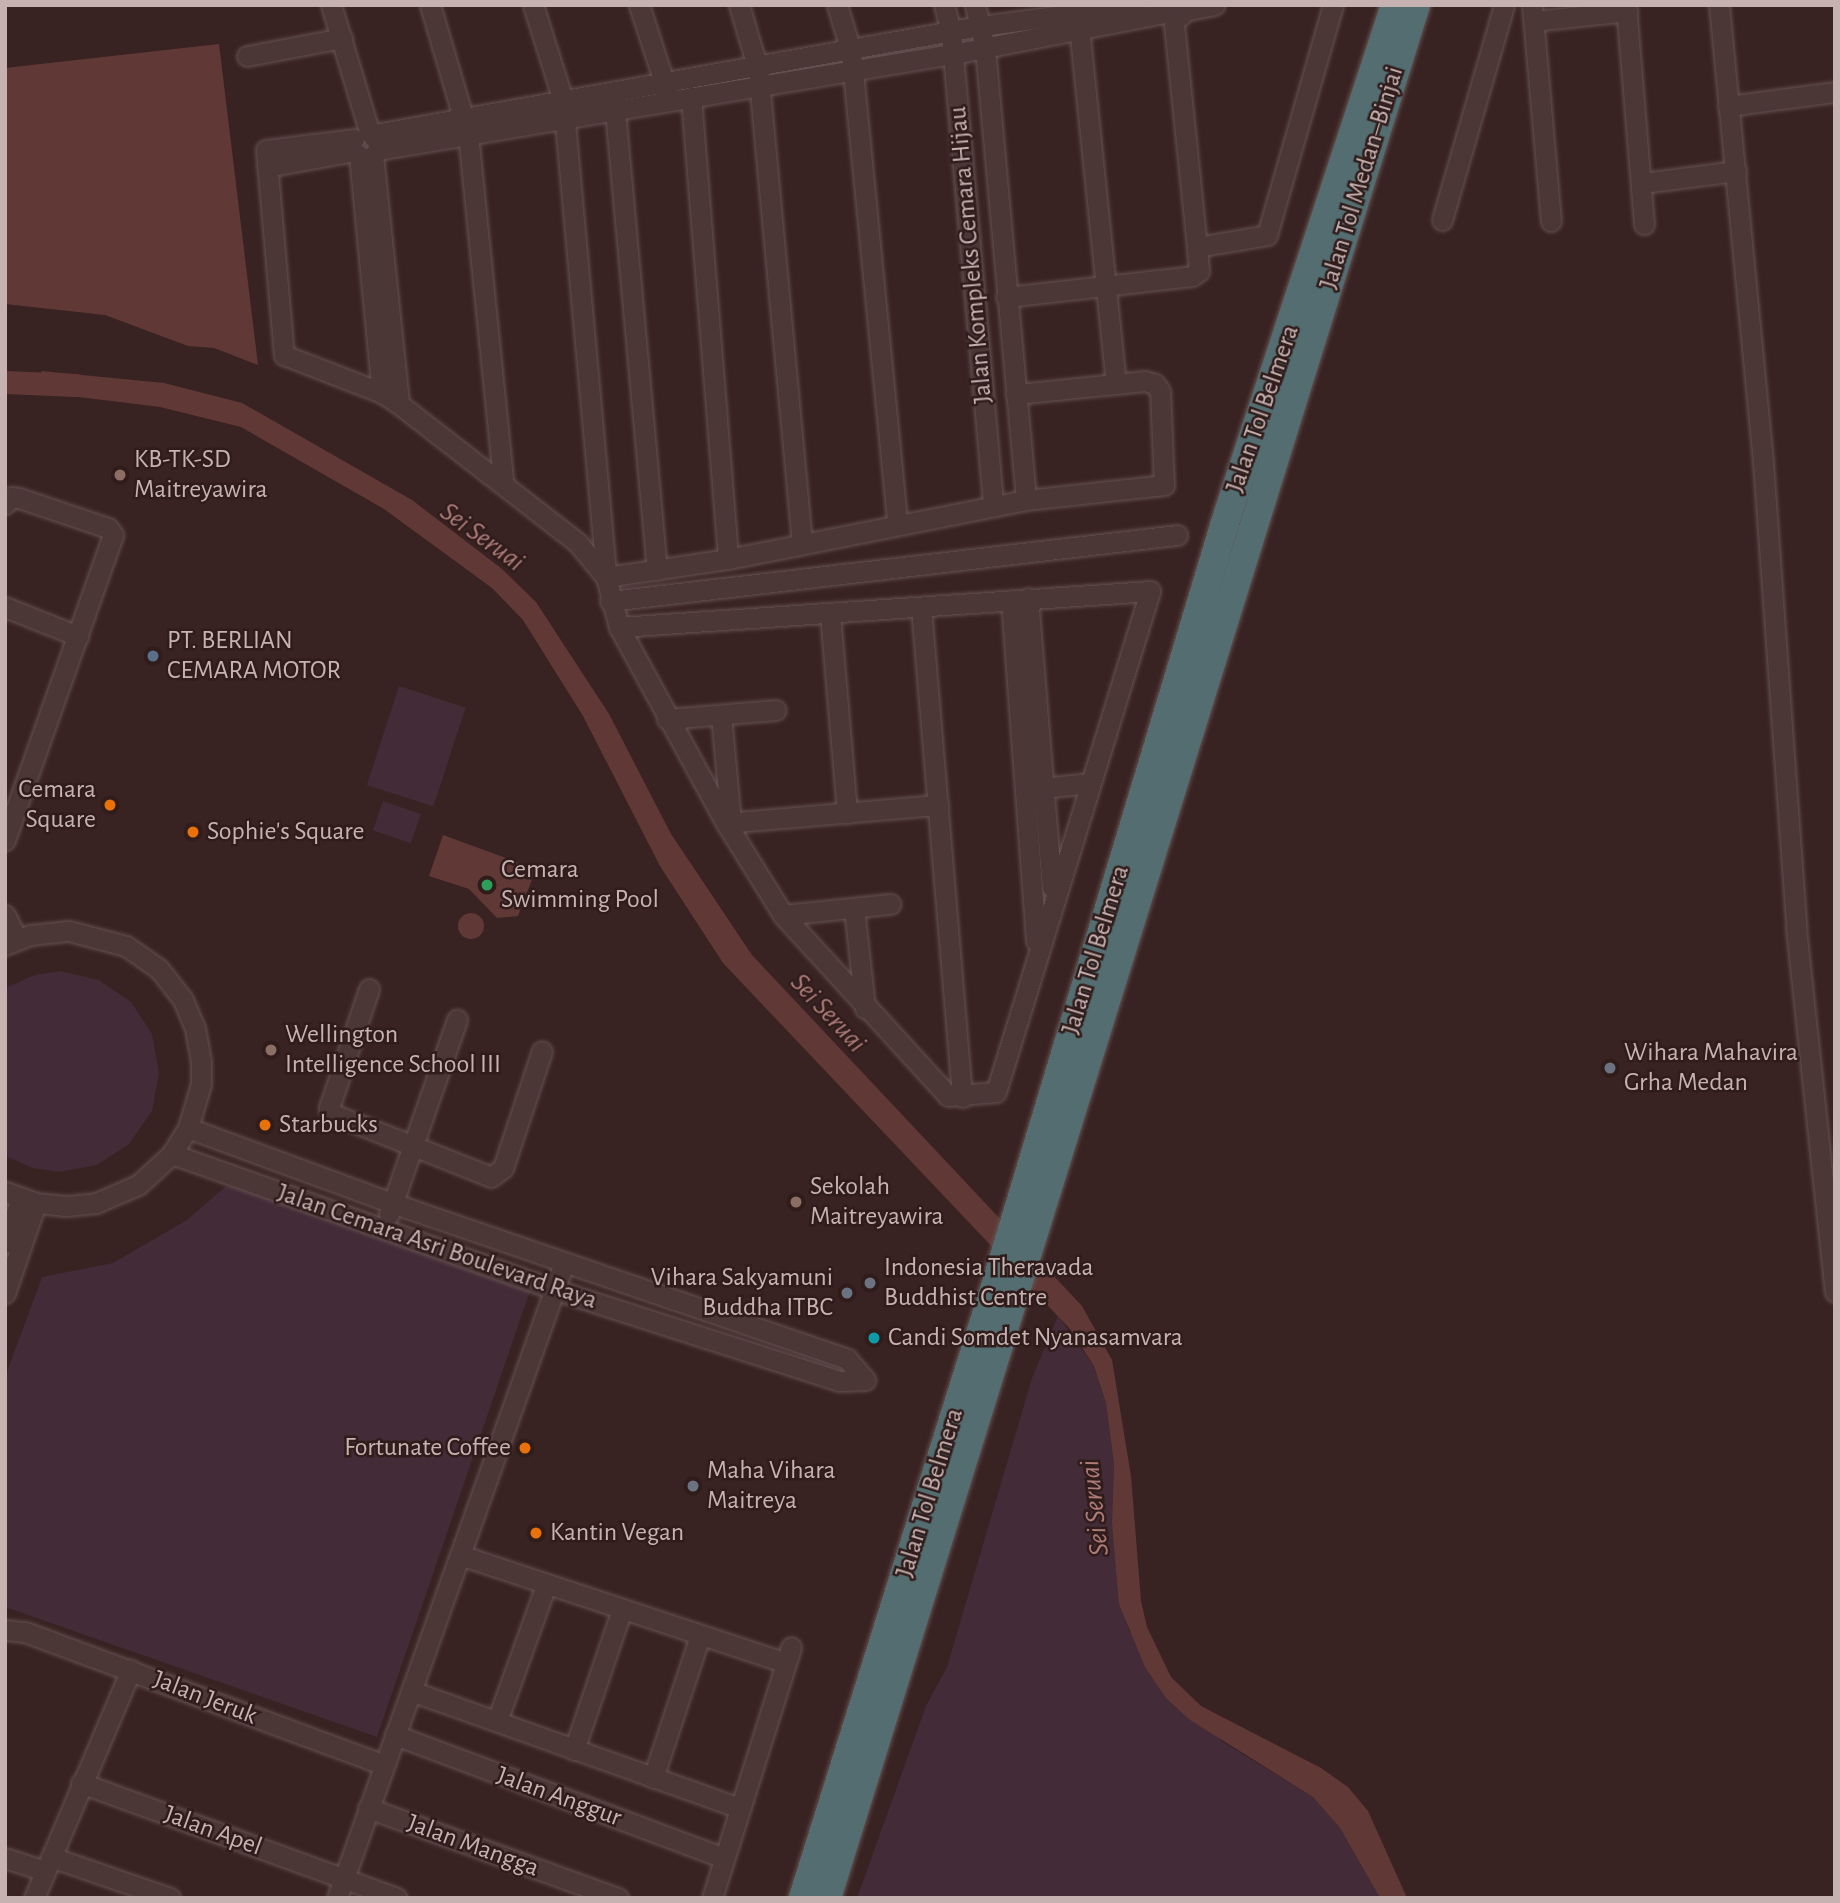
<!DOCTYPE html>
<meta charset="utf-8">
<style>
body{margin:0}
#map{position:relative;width:1840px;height:1903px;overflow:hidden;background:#392322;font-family:"Alegreya Sans",sans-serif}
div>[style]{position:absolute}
.green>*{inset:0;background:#432b38;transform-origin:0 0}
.water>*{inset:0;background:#603836}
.round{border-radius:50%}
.river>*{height:23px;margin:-11.5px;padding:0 11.5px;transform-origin:11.5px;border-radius:11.5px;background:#603836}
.roads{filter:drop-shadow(0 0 2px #655251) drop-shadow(0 0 2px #655251)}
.minor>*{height:19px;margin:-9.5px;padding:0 9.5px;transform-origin:9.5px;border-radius:9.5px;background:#4a3736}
.highway>*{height:28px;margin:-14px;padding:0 14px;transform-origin:14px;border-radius:14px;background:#536d70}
.dots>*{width:19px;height:19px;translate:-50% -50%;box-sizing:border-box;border:4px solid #2f1c1b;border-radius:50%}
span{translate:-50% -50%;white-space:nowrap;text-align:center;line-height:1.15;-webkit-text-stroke:5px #2f1c1b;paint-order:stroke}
.street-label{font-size:26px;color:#c6b3b1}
.poi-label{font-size:26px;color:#c6b3b1}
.left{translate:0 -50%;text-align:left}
.right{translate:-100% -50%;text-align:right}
.water-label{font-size:28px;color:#ad7c79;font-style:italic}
.frame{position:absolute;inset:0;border:7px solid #c6b3b1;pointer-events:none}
</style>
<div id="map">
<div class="green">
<i style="left:399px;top:686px;width:70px;height:104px;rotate:18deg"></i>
<i style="left:383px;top:801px;width:40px;height:31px;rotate:19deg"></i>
<i style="clip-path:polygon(60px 971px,99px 980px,131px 1002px,152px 1034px,159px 1073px,152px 1111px,129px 1144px,97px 1165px,59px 1172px,33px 1168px,5px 1156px,5px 988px,35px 975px)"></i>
<i style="clip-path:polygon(226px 1186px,269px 1193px,532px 1285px,377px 1737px,5px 1607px,5px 1377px,42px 1277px,113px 1263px,187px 1220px)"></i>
<i style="clip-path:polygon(1058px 1316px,1094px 1366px,1106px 1403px,1114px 1464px,1112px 1523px,1129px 1631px,1221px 1741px,1313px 1797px,1340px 1828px,1380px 1898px,857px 1898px,926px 1706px,947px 1667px,1032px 1378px)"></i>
</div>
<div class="water">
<i style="clip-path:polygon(219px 44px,258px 365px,214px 348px,188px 346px,105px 315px,5px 304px,5px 68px)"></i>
<i style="clip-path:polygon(41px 371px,164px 383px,242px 403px,412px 500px,502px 569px,536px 602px,609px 714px,671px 834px,752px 955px,1082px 1306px,1112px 1360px,1131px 1476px,1141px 1601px,1147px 1627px,1171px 1677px,1201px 1706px,1321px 1768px,1348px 1787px,1368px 1811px,1407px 1898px,1380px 1898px,1340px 1828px,1313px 1797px,1190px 1720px,1166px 1698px,1145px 1667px,1119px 1604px,1112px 1523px,1114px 1464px,1106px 1403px,1094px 1366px,1070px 1329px,723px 963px,660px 866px,583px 716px,523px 620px,492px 588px,384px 509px,241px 427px,160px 407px,46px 393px)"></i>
<i style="clip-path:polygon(443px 835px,536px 869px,518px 916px,497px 918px,469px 889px,429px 876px)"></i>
<i class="round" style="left:458px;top:913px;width:26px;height:26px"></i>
</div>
<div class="river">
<i style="left:5px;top:382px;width:70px;rotate:2.5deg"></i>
</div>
<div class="roads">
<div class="minor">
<i style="left:331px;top:5px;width:132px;rotate:73.2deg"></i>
<i style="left:369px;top:131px;width:16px;rotate:52deg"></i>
<i style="left:430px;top:5px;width:134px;rotate:73.6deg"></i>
<i style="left:468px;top:134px;width:348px;rotate:84.2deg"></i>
<i style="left:533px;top:5px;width:100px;rotate:72.5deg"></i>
<i style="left:563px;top:100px;width:479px;rotate:84.8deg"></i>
<i style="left:606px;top:577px;width:52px;rotate:75.4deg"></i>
<i style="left:619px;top:627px;width:223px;rotate:61.4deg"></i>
<i style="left:726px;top:823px;width:108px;rotate:58.2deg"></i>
<i style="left:783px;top:915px;width:245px;rotate:47.6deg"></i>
<i style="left:948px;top:1096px;width:48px;rotate:-4.8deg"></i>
<i style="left:996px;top:1092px;width:524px;rotate:-72.91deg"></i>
<i style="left:1150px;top:591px;width:532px;rotate:176.12deg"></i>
<i style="left:639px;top:5px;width:94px;rotate:72deg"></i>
<i style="left:739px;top:5px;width:67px;rotate:73.5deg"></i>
<i style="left:758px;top:69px;width:477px;rotate:84.7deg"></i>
<i style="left:837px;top:5px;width:48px;rotate:73.1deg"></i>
<i style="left:851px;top:51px;width:475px;rotate:84.4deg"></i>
<i style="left:944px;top:5px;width:28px;rotate:75deg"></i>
<i style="left:951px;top:32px;width:476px;rotate:84.9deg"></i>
<i style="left:975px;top:5px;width:44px;rotate:76.9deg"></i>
<i style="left:985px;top:48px;width:454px;rotate:84.8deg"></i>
<i style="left:1532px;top:5px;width:217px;rotate:85deg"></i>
<i style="left:1626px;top:5px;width:220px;rotate:85.3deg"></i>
<i style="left:1719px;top:5px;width:459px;rotate:84.5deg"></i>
<i style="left:1763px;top:462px;width:467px;rotate:85.9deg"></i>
<i style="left:1796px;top:928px;width:366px;rotate:83.9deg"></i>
<i style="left:1167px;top:7px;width:16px;rotate:35deg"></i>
<i style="left:1180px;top:16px;width:16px;rotate:-45deg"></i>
<i style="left:1189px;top:10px;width:26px;rotate:-11deg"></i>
<i style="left:1173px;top:15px;width:233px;rotate:84.1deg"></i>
<i style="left:1078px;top:17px;width:369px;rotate:84.1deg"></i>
<i style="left:1534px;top:21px;width:94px;rotate:-6.1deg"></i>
<i style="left:247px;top:56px;width:97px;rotate:-10.7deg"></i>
<i style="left:691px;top:97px;width:463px;rotate:85.4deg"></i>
<i style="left:1728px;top:106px;width:108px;rotate:-7.5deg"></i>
<i style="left:615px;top:110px;width:462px;rotate:84.8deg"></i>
<i style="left:375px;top:134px;width:608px;rotate:-10.13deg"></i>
<i style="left:974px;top:27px;width:163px;rotate:-7.7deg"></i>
<i style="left:354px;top:139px;width:89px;rotate:172.9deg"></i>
<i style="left:266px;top:150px;width:206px;rotate:85deg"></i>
<i style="left:284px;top:355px;width:105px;rotate:21.2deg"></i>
<i style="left:382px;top:393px;width:20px;rotate:33deg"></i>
<i style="left:399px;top:404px;width:225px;rotate:37.8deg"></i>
<i style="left:577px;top:542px;width:44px;rotate:50.5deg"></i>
<i style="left:378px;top:150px;width:593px;rotate:-9.51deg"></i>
<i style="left:963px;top:52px;width:210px;rotate:-11deg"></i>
<i style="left:359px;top:155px;width:239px;rotate:84.5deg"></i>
<i style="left:373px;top:155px;width:250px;rotate:84deg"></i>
<i style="left:267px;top:167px;width:88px;rotate:-10.4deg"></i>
<i style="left:1642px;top:183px;width:95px;rotate:-7.3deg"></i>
<i style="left:1442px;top:220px;width:224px;rotate:-73.9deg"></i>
<i style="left:1006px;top:297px;width:187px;rotate:-6.4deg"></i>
<i style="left:1192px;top:276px;width:9px;rotate:-36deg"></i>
<i style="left:1199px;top:271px;width:24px;rotate:-95deg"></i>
<i style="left:1197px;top:247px;width:71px;rotate:-9.7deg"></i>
<i style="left:1267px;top:235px;width:239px;rotate:-74deg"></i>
<i style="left:5px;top:504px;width:9px;rotate:-49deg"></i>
<i style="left:11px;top:497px;width:8px;rotate:7deg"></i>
<i style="left:19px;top:498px;width:94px;rotate:18.6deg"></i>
<i style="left:108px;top:528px;width:9px;rotate:54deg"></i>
<i style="left:113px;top:535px;width:324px;rotate:109.5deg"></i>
<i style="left:606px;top:577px;width:123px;rotate:-8.4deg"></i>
<i style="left:728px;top:559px;width:304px;rotate:-11.2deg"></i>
<i style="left:1026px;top:500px;width:139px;rotate:-6.2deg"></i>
<i style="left:1164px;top:485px;width:94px;rotate:-92.4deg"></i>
<i style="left:1160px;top:391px;width:9px;rotate:-126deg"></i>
<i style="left:1155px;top:384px;width:10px;rotate:-163deg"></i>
<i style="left:1145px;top:381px;width:130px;rotate:174.2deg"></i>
<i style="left:1028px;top:598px;width:290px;rotate:85.3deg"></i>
<i style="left:1011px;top:600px;width:342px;rotate:85.8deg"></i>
<i style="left:610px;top:601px;width:571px;rotate:-6.64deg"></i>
<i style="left:5px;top:607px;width:79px;rotate:21.7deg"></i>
<i style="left:921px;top:607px;width:492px;rotate:85.2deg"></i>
<i style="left:830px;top:614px;width:200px;rotate:85.1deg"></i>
<i style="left:721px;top:715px;width:108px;rotate:84.7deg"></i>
<i style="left:667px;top:719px;width:109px;rotate:-4.7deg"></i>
<i style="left:1043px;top:788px;width:47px;rotate:-6.1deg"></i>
<i style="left:726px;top:823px;width:213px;rotate:-4.9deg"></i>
<i style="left:854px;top:908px;width:101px;rotate:83.7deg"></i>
<i style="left:5px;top:915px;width:27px;rotate:63deg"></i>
<i style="left:783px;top:915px;width:108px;rotate:-5.9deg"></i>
<i style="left:5px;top:945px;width:27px;rotate:-22deg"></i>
<i style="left:30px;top:935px;width:39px;rotate:-6deg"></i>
<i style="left:69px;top:931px;width:59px;rotate:14.7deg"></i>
<i style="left:126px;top:946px;width:40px;rotate:34.9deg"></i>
<i style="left:159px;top:969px;width:39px;rotate:52deg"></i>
<i style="left:183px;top:1000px;width:30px;rotate:67deg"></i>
<i style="left:195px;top:1028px;width:34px;rotate:80deg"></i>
<i style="left:201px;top:1061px;width:23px;rotate:90deg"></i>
<i style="left:201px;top:1084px;width:46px;rotate:106.5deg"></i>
<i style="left:188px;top:1128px;width:31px;rotate:122deg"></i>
<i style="left:172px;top:1154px;width:46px;rotate:137.6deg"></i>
<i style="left:138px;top:1185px;width:46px;rotate:156.8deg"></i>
<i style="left:96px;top:1203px;width:30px;rotate:174deg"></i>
<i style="left:66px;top:1206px;width:30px;rotate:-174deg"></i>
<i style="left:36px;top:1203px;width:33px;rotate:-160deg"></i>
<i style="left:369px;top:989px;width:126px;rotate:108.6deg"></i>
<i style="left:329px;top:1108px;width:7px;rotate:56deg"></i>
<i style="left:333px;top:1114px;width:170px;rotate:21.7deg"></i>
<i style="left:491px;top:1177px;width:15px;rotate:-37deg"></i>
<i style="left:503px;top:1168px;width:123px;rotate:-71.6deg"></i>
<i style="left:188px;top:1128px;width:217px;rotate:20.2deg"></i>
<i style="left:392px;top:1203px;width:481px;rotate:18.9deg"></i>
<i style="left:847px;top:1359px;width:28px;rotate:49deg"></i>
<i style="left:172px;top:1154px;width:404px;rotate:19.5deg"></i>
<i style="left:553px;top:1289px;width:300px;rotate:17.8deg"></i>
<i style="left:839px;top:1381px;width:26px;rotate:-2deg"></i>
<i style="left:389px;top:1214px;width:206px;rotate:-70.7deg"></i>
<i style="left:5px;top:1243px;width:47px;rotate:-70deg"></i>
<i style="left:5px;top:1293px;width:95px;rotate:-71deg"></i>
<i style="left:460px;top:1555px;width:310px;rotate:-70.4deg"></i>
<i style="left:5px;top:1630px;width:20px;rotate:6deg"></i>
<i style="left:25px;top:1632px;width:383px;rotate:20.3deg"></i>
<i style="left:411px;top:1691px;width:348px;rotate:19.6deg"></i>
<i style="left:497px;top:1721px;width:145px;rotate:-70.2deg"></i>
<i style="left:395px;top:1735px;width:351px;rotate:20.5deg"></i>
<i style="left:574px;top:1750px;width:149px;rotate:-71.2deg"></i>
<i style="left:653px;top:1778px;width:150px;rotate:-71.7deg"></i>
<i style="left:81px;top:1783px;width:336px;rotate:20deg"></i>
<i style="left:368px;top:1808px;width:266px;rotate:19.8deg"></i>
<i style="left:51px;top:1857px;width:126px;rotate:19deg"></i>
<i style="left:5px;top:1858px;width:42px;rotate:18deg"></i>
<i style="left:34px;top:1898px;width:248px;rotate:-67deg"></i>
<i style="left:337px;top:1898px;width:364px;rotate:-70.3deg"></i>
<i style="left:460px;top:1555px;width:343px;rotate:18.3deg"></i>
<i style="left:712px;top:1898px;width:263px;rotate:-72.5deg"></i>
</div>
<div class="highway">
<i style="left:803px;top:1898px;width:648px;rotate:-72.57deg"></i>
<i style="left:997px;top:1280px;width:801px;rotate:-73.24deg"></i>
<i style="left:1228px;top:513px;width:535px;rotate:-71.8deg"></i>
<i style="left:827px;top:1898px;width:1983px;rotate:-72.72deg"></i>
</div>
</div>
<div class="dots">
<i style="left:120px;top:475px;background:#8d6e63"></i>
<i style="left:153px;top:656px;background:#5c6f8a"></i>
<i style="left:110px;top:805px;background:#e8710a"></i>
<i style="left:193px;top:832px;background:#e8710a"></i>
<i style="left:487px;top:885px;background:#2e9e5b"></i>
<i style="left:271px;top:1050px;background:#8d6e63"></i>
<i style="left:1610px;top:1068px;background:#6b7280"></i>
<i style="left:265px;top:1125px;background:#e8710a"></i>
<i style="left:796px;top:1202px;background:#8d6e63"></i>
<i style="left:870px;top:1283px;background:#6b7280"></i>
<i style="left:847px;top:1293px;background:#6b7280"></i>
<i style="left:874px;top:1338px;background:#0f9aa8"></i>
<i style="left:525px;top:1448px;background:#e8710a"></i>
<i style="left:693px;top:1486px;background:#6b7280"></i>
<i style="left:536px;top:1533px;background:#e8710a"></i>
</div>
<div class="street-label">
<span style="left:1362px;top:178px;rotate:-73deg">Jalan Tol Medan–Binjai</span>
<span style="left:971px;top:255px;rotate:-95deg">Jalan Kompleks Cemara Hijau</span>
<span style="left:1263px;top:409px;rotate:-71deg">Jalan Tol Belmera</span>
<span style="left:1096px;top:950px;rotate:-73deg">Jalan Tol Belmera</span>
<span style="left:437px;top:1247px;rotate:19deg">Jalan Cemara Asri Boulevard Raya</span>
<span style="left:930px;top:1493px;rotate:-73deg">Jalan Tol Belmera</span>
<span style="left:205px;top:1698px;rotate:21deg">Jalan Jeruk</span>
<span style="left:559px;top:1797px;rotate:20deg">Jalan Anggur</span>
<span style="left:213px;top:1831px;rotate:20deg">Jalan Apel</span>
<span style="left:473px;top:1846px;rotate:20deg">Jalan Mangga</span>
</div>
<div class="poi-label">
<span class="left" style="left:134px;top:475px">KB-TK-SD<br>Maitreyawira</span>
<span class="left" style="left:167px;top:656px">PT. BERLIAN<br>CEMARA MOTOR</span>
<span class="right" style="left:96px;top:805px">Cemara<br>Square</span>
<span class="left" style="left:207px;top:832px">Sophie's Square</span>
<span class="left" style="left:501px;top:885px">Cemara<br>Swimming Pool</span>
<span class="left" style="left:285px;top:1050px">Wellington<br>Intelligence School III</span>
<span class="left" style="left:1624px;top:1068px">Wihara Mahavira<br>Grha Medan</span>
<span class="left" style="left:279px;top:1125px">Starbucks</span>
<span class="left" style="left:810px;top:1202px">Sekolah<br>Maitreyawira</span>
<span class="left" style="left:884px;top:1283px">Indonesia Theravada<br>Buddhist Centre</span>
<span class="right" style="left:833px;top:1293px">Vihara Sakyamuni<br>Buddha ITBC</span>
<span class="left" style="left:888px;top:1338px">Candi Somdet Nyanasamvara</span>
<span class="right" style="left:511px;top:1448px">Fortunate Coffee</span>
<span class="left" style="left:707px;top:1486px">Maha Vihara<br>Maitreya</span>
<span class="left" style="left:550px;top:1533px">Kantin Vegan</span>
</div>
<div class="water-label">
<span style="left:482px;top:537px;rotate:36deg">Sei Seruai</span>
<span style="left:828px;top:1013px;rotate:47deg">Sei Seruai</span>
<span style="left:1095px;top:1508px;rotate:-96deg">Sei Seruai</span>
</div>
<div class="frame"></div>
</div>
